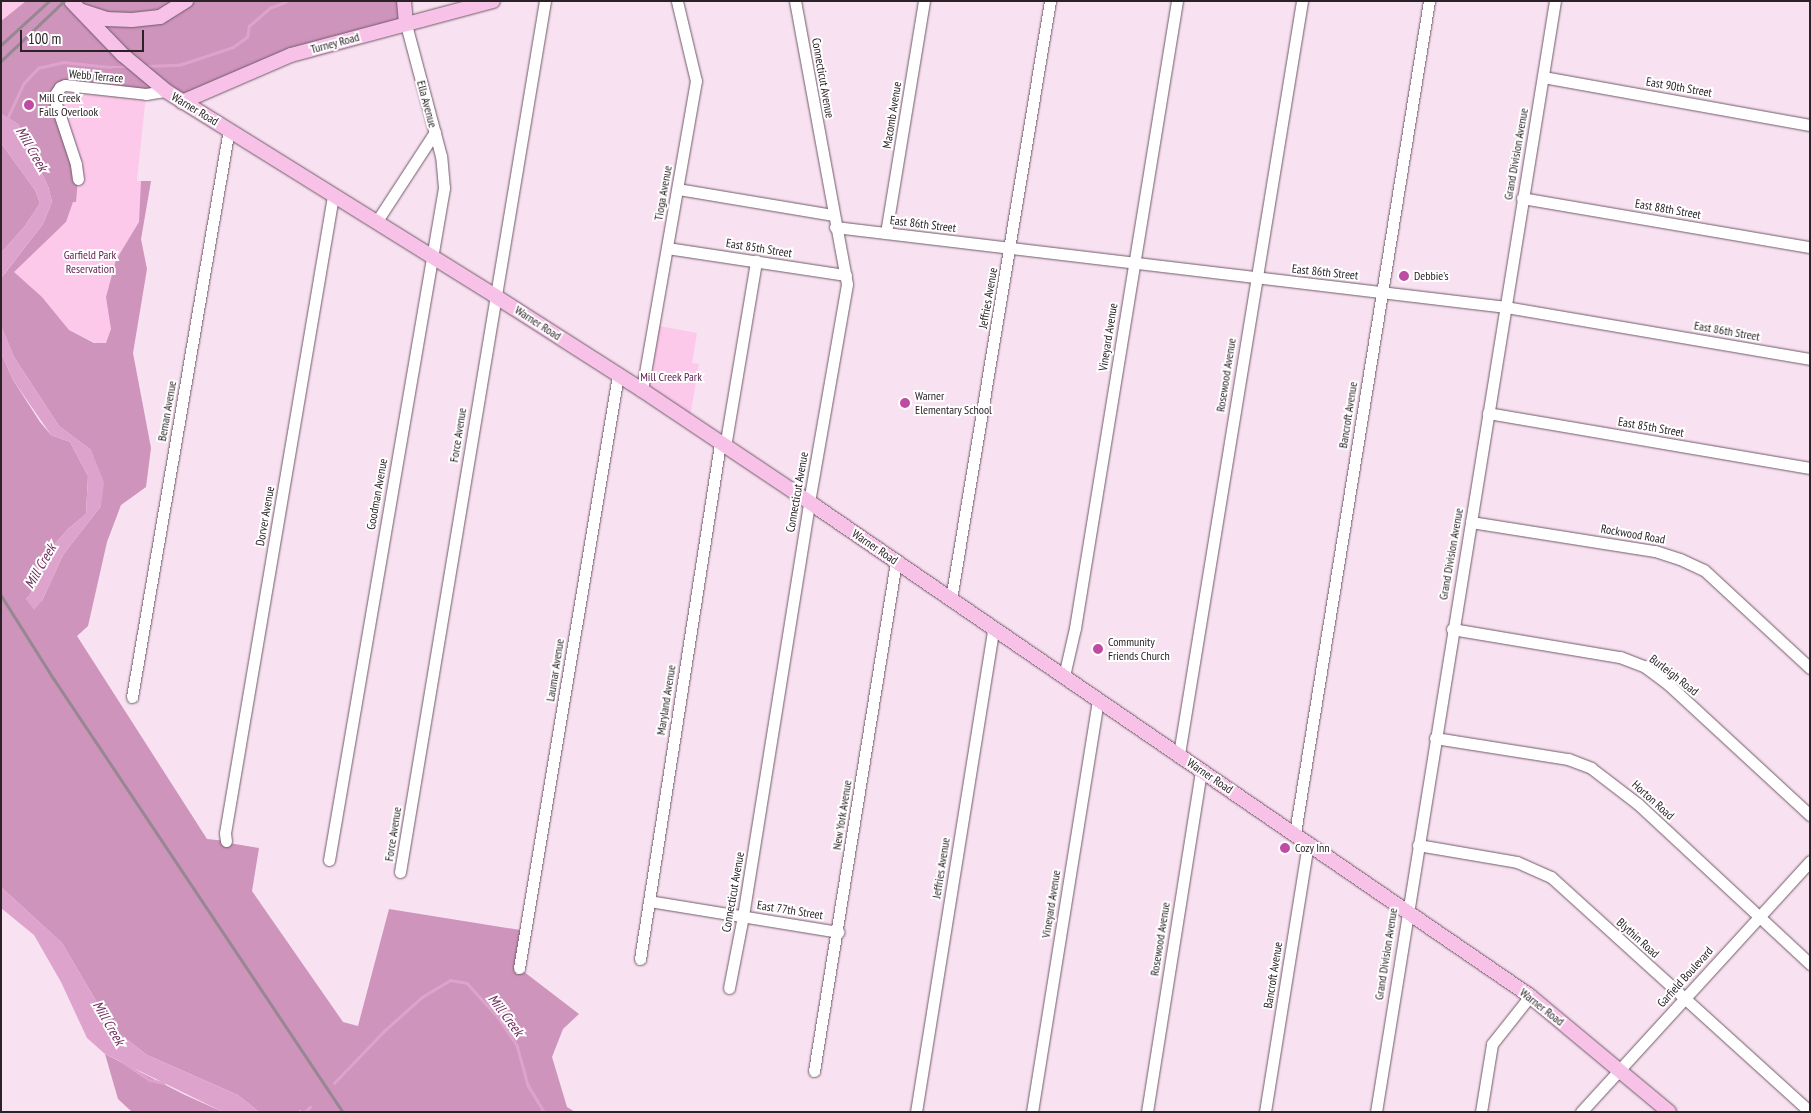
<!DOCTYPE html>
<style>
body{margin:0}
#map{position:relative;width:1811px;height:1113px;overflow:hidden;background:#f8e1f0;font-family:"PT Sans Narrow",sans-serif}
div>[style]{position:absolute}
.green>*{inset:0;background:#fcc9eb}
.forest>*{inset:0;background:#ce94bc}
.water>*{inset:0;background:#dea3cc}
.stream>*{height:2.5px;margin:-1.25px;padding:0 1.25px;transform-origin:1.25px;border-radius:1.25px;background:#dea3cc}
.roads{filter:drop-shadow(0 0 1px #6f5b68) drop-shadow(0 0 1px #6f5b68)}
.minor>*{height:11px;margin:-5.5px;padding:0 5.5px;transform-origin:5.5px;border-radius:5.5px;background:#fff}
.major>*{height:14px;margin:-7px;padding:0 7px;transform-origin:7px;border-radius:7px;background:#f8c1e8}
.rail>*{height:2.5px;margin:-1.25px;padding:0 1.25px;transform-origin:1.25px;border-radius:1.25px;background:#978791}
.dots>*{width:14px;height:14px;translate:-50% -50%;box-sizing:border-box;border:2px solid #fff;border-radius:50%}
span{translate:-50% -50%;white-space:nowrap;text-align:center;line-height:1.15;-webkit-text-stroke:4px #fff;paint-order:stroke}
.street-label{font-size:12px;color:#2a2227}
.poi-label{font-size:12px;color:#2a2227}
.left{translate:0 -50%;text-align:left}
.park-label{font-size:12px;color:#611c50}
.water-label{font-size:14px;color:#702b5e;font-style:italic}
.frame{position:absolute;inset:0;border:2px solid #2a2227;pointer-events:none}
.scale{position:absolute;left:20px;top:30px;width:124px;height:22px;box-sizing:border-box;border:2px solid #2a2227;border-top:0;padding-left:6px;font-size:15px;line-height:18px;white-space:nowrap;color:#2a2227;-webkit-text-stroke:4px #fff;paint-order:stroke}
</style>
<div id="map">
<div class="green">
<i style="clip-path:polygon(1px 1px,26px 1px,1px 21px)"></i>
<i style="clip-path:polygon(60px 87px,146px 94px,137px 181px,151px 181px,121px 355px,69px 330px,42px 297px,10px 278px,15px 269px,66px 222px,56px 104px)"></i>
<i style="clip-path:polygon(654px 325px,697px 333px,692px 363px,699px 364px,689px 423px,642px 390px)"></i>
</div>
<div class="forest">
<i style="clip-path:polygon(26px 1px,404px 1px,406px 24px,291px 55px,182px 102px,166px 91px,65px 85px,56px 93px,78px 179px,76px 202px,73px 202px,66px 222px,14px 272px,42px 297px,69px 330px,94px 343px,106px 343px,111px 329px,106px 297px,116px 260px,139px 222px,141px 181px,151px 181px,141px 239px,147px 269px,133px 353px,151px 448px,146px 487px,121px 505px,107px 542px,88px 626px,77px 636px,207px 839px,226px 841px,229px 843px,259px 848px,252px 891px,343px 1022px,358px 1026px,389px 909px,526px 931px,519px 968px,579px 1014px,563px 1029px,552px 1057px,567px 1107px,575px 1112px,301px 1112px,300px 1110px,298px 1112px,259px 1112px,238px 1095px,147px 1055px,112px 1028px,62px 943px,1px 887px,1px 353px,13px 380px,40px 422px,51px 435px,70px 442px,88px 476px,86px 514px,68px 529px,45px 555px,31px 593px,26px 599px,42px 601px,63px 555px,101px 506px,91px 450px,59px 426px,14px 357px,1px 326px,2px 277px,43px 224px,52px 202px,48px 186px,18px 124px,1px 114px,1px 21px)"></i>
<i style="clip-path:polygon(1px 143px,35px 190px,40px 203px,25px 226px,1px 253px)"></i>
<i style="clip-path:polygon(105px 1054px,185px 1095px,223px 1112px,132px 1112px,118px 1099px)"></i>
</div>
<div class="water">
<i style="clip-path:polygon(1px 114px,18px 124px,48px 186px,52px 202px,43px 224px,1px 278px,1px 253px,25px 226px,40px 203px,35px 190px,1px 143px)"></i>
<i style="clip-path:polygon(1px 326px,14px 357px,59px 426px,91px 450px,104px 482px,101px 506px,63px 555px,42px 601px,34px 610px,26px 599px,31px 593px,45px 555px,68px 529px,86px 514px,88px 476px,70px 442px,51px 435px,13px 380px,1px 353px)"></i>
<i style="clip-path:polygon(1px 887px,62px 943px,112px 1028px,147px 1055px,238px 1095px,259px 1112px,223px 1112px,105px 1054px,87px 1038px,61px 982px,34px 935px,1px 908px)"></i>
</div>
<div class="stream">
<i style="left:144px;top:66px;width:35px;rotate:-2deg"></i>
<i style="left:179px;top:65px;width:57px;rotate:-18.4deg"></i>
<i style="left:233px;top:47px;width:17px;rotate:-36deg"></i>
<i style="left:247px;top:37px;width:11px;rotate:-80deg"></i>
<i style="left:249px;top:26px;width:28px;rotate:-41deg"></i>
<i style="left:270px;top:8px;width:18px;rotate:-22deg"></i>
<i style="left:7px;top:119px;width:40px;rotate:-65deg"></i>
<i style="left:24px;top:83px;width:21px;rotate:-47deg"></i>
<i style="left:38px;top:68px;width:26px;rotate:-13deg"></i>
<i style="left:63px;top:62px;width:47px;rotate:6.1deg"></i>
<i style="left:110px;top:67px;width:19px"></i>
<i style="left:123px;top:1062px;width:32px;rotate:34deg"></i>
<i style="left:150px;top:1080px;width:14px;rotate:12deg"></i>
<i style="left:334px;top:1083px;width:72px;rotate:-46.1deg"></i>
<i style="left:384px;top:1031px;width:51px;rotate:-41.8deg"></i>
<i style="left:422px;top:997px;width:33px;rotate:-31deg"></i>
<i style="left:450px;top:980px;width:17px;rotate:10deg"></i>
<i style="left:467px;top:983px;width:46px;rotate:47.6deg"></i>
<i style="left:498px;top:1017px;width:34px;rotate:56deg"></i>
<i style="left:517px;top:1045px;width:41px;rotate:74.6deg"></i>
<i style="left:528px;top:1085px;width:31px;rotate:59deg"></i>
<i style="left:305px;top:1112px;width:7px;rotate:-45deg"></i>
</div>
<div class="roads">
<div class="minor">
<i style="left:1543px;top:77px;width:271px;rotate:10.2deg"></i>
<i style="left:78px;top:179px;width:15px;rotate:-98deg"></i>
<i style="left:76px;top:164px;width:63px;rotate:-108.4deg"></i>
<i style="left:56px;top:104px;width:11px;rotate:-90deg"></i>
<i style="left:56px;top:93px;width:7px;rotate:-56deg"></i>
<i style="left:60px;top:87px;width:5px;rotate:-22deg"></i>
<i style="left:65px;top:85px;width:81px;rotate:6.3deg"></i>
<i style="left:146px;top:94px;width:20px;rotate:-9deg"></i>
<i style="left:678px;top:189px;width:157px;rotate:9.5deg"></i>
<i style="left:1522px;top:198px;width:292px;rotate:9.7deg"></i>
<i style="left:377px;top:221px;width:106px;rotate:-56.9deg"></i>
<i style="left:835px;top:227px;width:676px;rotate:6.8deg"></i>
<i style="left:1506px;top:307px;width:308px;rotate:9.7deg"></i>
<i style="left:886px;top:233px;width:235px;rotate:-80.7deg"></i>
<i style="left:667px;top:248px;width:181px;rotate:8.6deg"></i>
<i style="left:642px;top:390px;width:314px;rotate:-80.1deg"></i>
<i style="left:696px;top:81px;width:82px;rotate:-103.4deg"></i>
<i style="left:1488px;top:413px;width:327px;rotate:9.7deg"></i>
<i style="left:725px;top:447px;width:189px;rotate:-80.5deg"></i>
<i style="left:1471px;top:522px;width:186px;rotate:9deg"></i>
<i style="left:1655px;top:551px;width:26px;rotate:18deg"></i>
<i style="left:1680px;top:559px;width:26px;rotate:25deg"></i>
<i style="left:1704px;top:570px;width:144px;rotate:42.8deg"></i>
<i style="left:951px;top:599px;width:606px;rotate:-80.6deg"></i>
<i style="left:1452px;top:629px;width:170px;rotate:9.5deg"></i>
<i style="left:1620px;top:657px;width:26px;rotate:21deg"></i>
<i style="left:1644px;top:666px;width:31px;rotate:37deg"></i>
<i style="left:1669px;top:685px;width:192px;rotate:42.7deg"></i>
<i style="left:1064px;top:676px;width:49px;rotate:-77.1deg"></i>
<i style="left:1075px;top:628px;width:635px;rotate:-80.76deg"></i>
<i style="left:132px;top:697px;width:576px;rotate:-80.31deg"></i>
<i style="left:1435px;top:738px;width:135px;rotate:9deg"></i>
<i style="left:1568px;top:759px;width:25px;rotate:21deg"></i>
<i style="left:1591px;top:768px;width:59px;rotate:37.5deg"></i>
<i style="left:1638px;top:804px;width:235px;rotate:42.9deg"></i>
<i style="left:1179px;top:754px;width:763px;rotate:-80.72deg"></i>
<i style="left:1295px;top:833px;width:843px;rotate:-80.85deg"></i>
<i style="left:226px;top:841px;width:8px;rotate:-97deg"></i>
<i style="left:225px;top:833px;width:646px;rotate:-80.38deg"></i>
<i style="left:1418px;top:845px;width:100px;rotate:9.7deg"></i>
<i style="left:1517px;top:862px;width:37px;rotate:24deg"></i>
<i style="left:1551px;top:877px;width:350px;rotate:42.2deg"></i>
<i style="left:329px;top:860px;width:682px;rotate:-80.29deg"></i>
<i style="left:444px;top:188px;width:32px;rotate:-95deg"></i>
<i style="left:441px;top:156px;width:137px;rotate:-104.9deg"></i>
<i style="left:400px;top:872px;width:883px;rotate:-80.55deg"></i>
<i style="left:649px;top:901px;width:192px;rotate:9.3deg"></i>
<i style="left:640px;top:959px;width:521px;rotate:-81.17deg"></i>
<i style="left:519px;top:968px;width:601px;rotate:-80.52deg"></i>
<i style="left:729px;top:988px;width:73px;rotate:-79deg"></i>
<i style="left:743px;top:916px;width:419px;rotate:-80.9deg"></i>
<i style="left:809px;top:502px;width:221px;rotate:-80.1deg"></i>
<i style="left:847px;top:284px;width:288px;rotate:-100.4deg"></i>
<i style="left:814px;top:1071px;width:516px;rotate:-80.85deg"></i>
<i style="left:916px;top:1112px;width:489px;rotate:-80.9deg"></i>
<i style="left:1032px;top:1112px;width:417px;rotate:-80.9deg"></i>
<i style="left:1147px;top:1112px;width:346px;rotate:-81deg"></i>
<i style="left:1265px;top:1112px;width:272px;rotate:-80.9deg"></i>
<i style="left:1376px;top:1112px;width:1125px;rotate:-80.85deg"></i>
<i style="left:1481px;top:1112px;width:69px;rotate:-80.8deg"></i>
<i style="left:1492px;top:1044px;width:61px;rotate:-51.6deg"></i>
<i style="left:1581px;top:1112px;width:340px;rotate:-47.6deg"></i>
</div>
<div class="major">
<i style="left:71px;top:1px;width:75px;rotate:46.1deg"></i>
<i style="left:123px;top:55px;width:56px;rotate:39.9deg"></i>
<i style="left:166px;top:91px;width:388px;rotate:31.9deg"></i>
<i style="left:495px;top:296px;width:174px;rotate:32.6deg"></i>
<i style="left:642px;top:390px;width:208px;rotate:33.8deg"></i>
<i style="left:815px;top:506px;width:867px;rotate:34.42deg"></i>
<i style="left:1530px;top:996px;width:181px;rotate:39.8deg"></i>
<i style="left:404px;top:1px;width:23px;rotate:85deg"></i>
<i style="left:82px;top:11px;width:25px;rotate:18deg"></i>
<i style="left:106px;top:19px;width:26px;rotate:2deg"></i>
<i style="left:132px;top:20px;width:28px;rotate:-6deg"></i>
<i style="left:160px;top:17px;width:31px;rotate:-32deg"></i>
<i style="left:182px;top:102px;width:119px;rotate:-23.3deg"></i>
<i style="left:291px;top:55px;width:209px;rotate:-15deg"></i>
</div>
</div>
<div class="rail">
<i style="left:1px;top:45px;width:65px;rotate:-42.5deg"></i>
<i style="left:1px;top:61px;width:87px;rotate:-43.6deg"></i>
<i style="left:1px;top:595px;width:99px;rotate:57.8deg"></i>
<i style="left:54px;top:679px;width:521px;rotate:56.28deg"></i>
</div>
<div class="dots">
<i style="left:29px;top:105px;background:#c04ba3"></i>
<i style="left:1404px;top:276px;background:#c04ba3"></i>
<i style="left:905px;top:403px;background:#c04ba3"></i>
<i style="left:1098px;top:649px;background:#c04ba3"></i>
<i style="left:1285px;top:848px;background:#c04ba3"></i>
</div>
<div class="street-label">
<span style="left:335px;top:43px;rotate:-15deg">Turney Road</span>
<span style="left:96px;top:76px;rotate:5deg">Webb Terrace</span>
<span style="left:823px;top:78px;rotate:80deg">Connecticut Avenue</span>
<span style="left:1679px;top:87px;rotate:10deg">East 90th Street</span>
<span style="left:427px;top:104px;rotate:75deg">Ella Avenue</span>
<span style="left:195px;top:109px;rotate:31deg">Warner Road</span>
<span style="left:892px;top:115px;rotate:-81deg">Macomb Avenue</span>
<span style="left:1516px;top:154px;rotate:-80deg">Grand Division Avenue</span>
<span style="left:663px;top:193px;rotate:-80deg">Tioga Avenue</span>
<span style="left:1668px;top:209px;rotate:10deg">East 88th Street</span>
<span style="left:923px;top:224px;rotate:7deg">East 86th Street</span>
<span style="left:759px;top:248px;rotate:9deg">East 85th Street</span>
<span style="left:1325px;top:272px;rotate:6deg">East 86th Street</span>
<span style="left:988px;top:298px;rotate:-80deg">Jeffries Avenue</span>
<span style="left:538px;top:323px;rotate:33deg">Warner Road</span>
<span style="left:1727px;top:331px;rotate:10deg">East 86th Street</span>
<span style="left:1108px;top:337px;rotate:-81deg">Vineyard Avenue</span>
<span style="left:1226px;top:375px;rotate:-81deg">Rosewood Avenue</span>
<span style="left:167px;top:411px;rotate:-80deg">Beman Avenue</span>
<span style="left:1348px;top:415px;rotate:-81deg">Bancroft Avenue</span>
<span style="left:1651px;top:427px;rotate:10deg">East 85th Street</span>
<span style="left:458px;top:435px;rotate:-81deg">Force Avenue</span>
<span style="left:797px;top:492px;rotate:-80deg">Connecticut Avenue</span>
<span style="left:377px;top:494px;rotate:-80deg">Goodman Avenue</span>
<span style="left:265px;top:516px;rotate:-80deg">Dorver Avenue</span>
<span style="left:1633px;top:534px;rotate:10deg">Rockwood Road</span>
<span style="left:875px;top:547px;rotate:34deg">Warner Road</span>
<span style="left:1451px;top:554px;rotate:-80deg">Grand Division Avenue</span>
<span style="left:555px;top:670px;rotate:-81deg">Laumar Avenue</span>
<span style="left:1674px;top:675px;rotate:38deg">Burleigh Road</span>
<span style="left:666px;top:700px;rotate:-81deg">Maryland Avenue</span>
<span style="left:1210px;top:776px;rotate:34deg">Warner Road</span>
<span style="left:1653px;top:800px;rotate:42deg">Horton Road</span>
<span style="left:842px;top:815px;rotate:-81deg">New York Avenue</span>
<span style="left:393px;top:834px;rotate:-81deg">Force Avenue</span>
<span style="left:941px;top:868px;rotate:-81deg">Jeffries Avenue</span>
<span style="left:733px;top:892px;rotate:-80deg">Connecticut Avenue</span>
<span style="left:1051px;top:904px;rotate:-81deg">Vineyard Avenue</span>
<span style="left:790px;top:910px;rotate:9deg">East 77th Street</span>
<span style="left:1638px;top:938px;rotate:42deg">Blythin Road</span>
<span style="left:1160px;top:939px;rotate:-81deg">Rosewood Avenue</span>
<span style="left:1386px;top:954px;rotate:-81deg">Grand Division Avenue</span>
<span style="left:1273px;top:975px;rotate:-81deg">Bancroft Avenue</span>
<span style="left:1685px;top:977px;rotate:-48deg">Garfield Boulevard</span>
<span style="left:1542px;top:1007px;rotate:38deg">Warner Road</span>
</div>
<div class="poi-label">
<span class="left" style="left:39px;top:105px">Mill Creek<br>Falls Overlook</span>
<span class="left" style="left:1414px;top:276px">Debbie's</span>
<span class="left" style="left:915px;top:403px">Warner<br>Elementary School</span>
<span class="left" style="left:1108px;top:649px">Community<br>Friends Church</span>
<span class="left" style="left:1295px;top:848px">Cozy Inn</span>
</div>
<div class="park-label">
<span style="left:90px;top:262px">Garfield Park<br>Reservation</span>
<span style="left:671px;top:377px">Mill Creek Park</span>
</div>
<div class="water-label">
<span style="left:32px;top:149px;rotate:60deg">Mill Creek</span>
<span style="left:40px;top:566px;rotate:-60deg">Mill Creek</span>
<span style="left:506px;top:1015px;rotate:53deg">Mill Creek</span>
<span style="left:109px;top:1023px;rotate:60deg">Mill Creek</span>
</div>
<div class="frame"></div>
<div class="scale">100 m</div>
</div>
